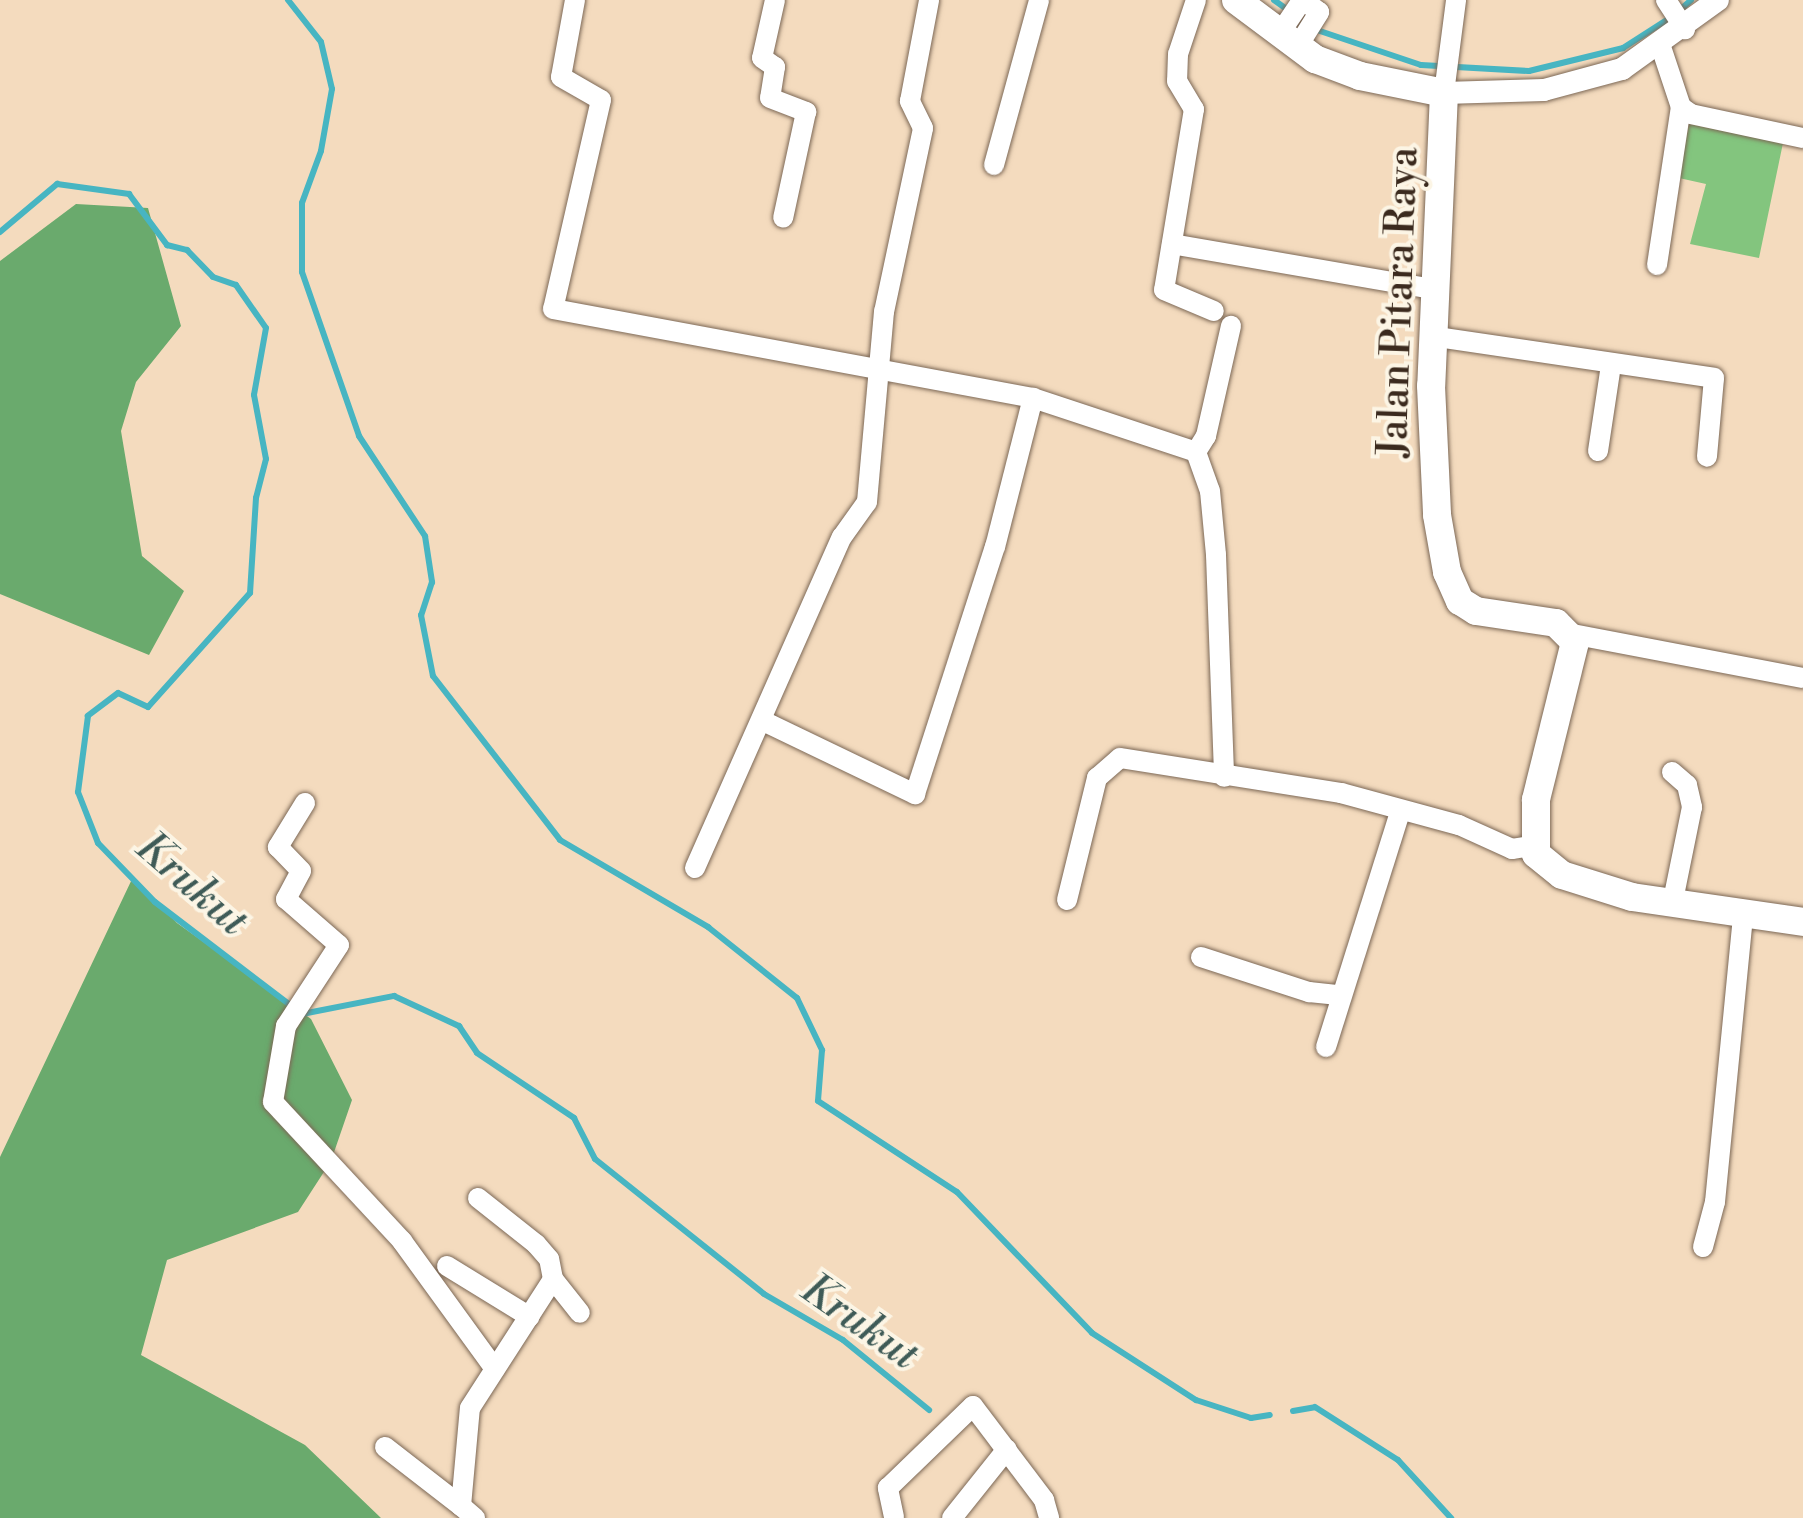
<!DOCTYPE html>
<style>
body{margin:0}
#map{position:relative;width:1803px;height:1518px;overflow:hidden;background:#f4dbbe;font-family:"Libre Bodoni",serif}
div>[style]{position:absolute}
.green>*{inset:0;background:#83c57e}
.forest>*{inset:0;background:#6aaa6d}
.stream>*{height:6px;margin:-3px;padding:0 3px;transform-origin:3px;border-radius:3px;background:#47b5c2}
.roads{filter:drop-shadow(0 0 2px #7c6856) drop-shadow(0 0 2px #7c6856)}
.minor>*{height:20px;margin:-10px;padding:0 10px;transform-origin:10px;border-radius:10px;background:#fff}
.tertiary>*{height:22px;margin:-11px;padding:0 11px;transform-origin:11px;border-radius:11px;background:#fff}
.secondary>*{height:28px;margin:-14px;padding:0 14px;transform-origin:14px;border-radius:14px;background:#fff}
span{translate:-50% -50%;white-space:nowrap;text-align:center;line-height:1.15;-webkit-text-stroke:8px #fcf5e5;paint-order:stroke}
.street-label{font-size:40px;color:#3b2a1e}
.water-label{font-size:42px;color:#3f5b57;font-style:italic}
</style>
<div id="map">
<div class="green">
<i style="clip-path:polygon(1689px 124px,1783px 143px,1759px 258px,1690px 244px,1706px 184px,1679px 178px)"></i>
</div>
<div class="forest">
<i style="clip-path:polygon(76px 204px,148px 208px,181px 326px,136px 382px,121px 431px,142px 556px,184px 591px,149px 655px,0 594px,0 261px)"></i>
<i style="clip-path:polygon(133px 877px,177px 923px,311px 1019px,352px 1100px,331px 1161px,298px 1212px,167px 1260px,141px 1355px,305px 1445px,381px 1518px,0 1518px,0 1157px)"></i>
</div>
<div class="stream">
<i style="left:288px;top:0;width:53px;rotate:51.8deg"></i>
<i style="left:321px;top:42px;width:48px;rotate:76.8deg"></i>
<i style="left:332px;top:89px;width:63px;rotate:100.1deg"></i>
<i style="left:321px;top:151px;width:55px;rotate:110.1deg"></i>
<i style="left:302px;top:203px;width:69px;rotate:90deg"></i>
<i style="left:302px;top:272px;width:174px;rotate:70.8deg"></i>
<i style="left:359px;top:436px;width:120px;rotate:56.6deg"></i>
<i style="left:425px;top:536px;width:47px;rotate:81.3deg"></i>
<i style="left:432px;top:582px;width:35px;rotate:108deg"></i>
<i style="left:421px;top:615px;width:62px;rotate:78.9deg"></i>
<i style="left:433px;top:676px;width:207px;rotate:52.2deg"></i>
<i style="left:560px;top:840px;width:172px;rotate:30.4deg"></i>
<i style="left:708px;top:927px;width:114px;rotate:38.6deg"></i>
<i style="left:797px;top:998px;width:58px;rotate:64.3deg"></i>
<i style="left:822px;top:1050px;width:51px;rotate:94.5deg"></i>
<i style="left:818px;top:1101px;width:166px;rotate:33.2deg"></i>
<i style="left:957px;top:1192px;width:195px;rotate:46.2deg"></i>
<i style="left:1092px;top:1333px;width:124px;rotate:32.8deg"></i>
<i style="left:1196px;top:1400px;width:58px;rotate:18.1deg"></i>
<i style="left:1251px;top:1418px;width:19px;rotate:-9deg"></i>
<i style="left:1274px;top:0;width:19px;rotate:36deg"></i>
<i style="left:1680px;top:10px;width:15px;rotate:-42deg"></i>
<i style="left:1311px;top:28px;width:116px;rotate:18.6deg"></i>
<i style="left:1421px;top:65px;width:108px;rotate:3.2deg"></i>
<i style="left:1529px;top:71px;width:97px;rotate:-13.7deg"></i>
<i style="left:1623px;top:48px;width:56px;rotate:-32.6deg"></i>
<i style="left:0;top:232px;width:75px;rotate:-40.1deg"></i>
<i style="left:57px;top:184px;width:73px;rotate:7.9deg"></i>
<i style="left:129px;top:194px;width:64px;rotate:53.3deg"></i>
<i style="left:167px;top:245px;width:21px;rotate:14deg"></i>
<i style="left:187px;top:250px;width:37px;rotate:46deg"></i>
<i style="left:213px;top:277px;width:24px;rotate:19deg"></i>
<i style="left:236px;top:285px;width:52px;rotate:55.1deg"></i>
<i style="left:266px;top:328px;width:68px;rotate:100.2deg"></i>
<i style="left:254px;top:395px;width:65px;rotate:79.4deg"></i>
<i style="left:266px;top:459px;width:40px;rotate:104.4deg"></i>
<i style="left:256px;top:498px;width:95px;rotate:93.6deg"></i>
<i style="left:250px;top:593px;width:153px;rotate:131.8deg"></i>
<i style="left:148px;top:707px;width:33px;rotate:-155deg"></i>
<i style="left:118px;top:693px;width:38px;rotate:143deg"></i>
<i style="left:88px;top:716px;width:77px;rotate:97.5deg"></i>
<i style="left:78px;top:792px;width:55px;rotate:68.6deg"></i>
<i style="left:98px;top:843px;width:82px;rotate:46deg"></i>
<i style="left:155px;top:902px;width:185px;rotate:37.3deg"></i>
<i style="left:302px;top:1014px;width:94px;rotate:-11.1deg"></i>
<i style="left:394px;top:996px;width:72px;rotate:24.8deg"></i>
<i style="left:459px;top:1026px;width:32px;rotate:56deg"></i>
<i style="left:477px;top:1053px;width:117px;rotate:33.8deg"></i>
<i style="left:574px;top:1118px;width:46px;rotate:62.9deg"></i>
<i style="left:595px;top:1159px;width:216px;rotate:38.6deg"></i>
<i style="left:764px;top:1294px;width:91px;rotate:30.2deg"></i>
<i style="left:843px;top:1340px;width:111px;rotate:39.1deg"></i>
<i style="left:1293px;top:1411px;width:22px;rotate:-10deg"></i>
<i style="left:1315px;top:1407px;width:98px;rotate:32.6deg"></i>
<i style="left:1398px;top:1460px;width:79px;rotate:47.6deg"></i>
</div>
<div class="roads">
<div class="minor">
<i style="left:575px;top:0;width:78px;rotate:100.3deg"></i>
<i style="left:561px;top:77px;width:46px;rotate:29.9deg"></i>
<i style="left:601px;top:100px;width:214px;rotate:102.9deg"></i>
<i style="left:553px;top:309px;width:488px;rotate:10.5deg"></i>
<i style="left:1033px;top:398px;width:172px;rotate:18.3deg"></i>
<i style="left:1196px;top:452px;width:41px;rotate:70.3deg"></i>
<i style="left:1210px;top:491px;width:64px;rotate:84.6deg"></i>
<i style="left:1216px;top:555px;width:222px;rotate:87.9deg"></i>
<i style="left:775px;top:0;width:59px;rotate:102.6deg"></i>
<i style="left:762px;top:58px;width:16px;rotate:35deg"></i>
<i style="left:775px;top:67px;width:31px;rotate:99deg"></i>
<i style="left:770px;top:98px;width:39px;rotate:21deg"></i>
<i style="left:806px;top:112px;width:108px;rotate:102.2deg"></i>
<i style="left:1196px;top:0;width:57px;rotate:108.4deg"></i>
<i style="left:1178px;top:54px;width:27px;rotate:92deg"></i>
<i style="left:1177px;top:81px;width:33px;rotate:59deg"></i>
<i style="left:1194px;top:109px;width:183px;rotate:99.4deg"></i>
<i style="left:1164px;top:290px;width:54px;rotate:22.8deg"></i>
<i style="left:1666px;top:0;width:35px;rotate:57deg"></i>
<i style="left:1280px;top:33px;width:40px;rotate:-56deg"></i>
<i style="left:1298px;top:46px;width:40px;rotate:-58deg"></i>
<i style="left:1319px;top:12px;width:20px;rotate:-143deg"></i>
<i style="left:1661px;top:47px;width:63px;rotate:71.6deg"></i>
<i style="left:1681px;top:107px;width:12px;rotate:35deg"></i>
<i style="left:1691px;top:114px;width:115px;rotate:12.1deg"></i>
<i style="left:1444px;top:93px;width:94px;rotate:-82.6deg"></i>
<i style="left:994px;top:165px;width:171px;rotate:-74.7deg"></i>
<i style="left:1172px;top:244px;width:264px;rotate:9.8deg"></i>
<i style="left:1657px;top:265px;width:160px;rotate:-81.4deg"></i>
<i style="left:1431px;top:336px;width:286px;rotate:8.4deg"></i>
<i style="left:1714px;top:378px;width:79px;rotate:95.1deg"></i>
<i style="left:1598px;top:451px;width:87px;rotate:-81.4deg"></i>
<i style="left:1196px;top:452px;width:19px;rotate:-58deg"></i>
<i style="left:1206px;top:436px;width:113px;rotate:-77.2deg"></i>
<i style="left:1572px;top:634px;width:235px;rotate:10.8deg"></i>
<i style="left:763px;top:721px;width:169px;rotate:25.7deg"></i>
<i style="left:915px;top:794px;width:260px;rotate:-72.1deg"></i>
<i style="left:995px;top:547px;width:154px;rotate:-75.7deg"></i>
<i style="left:1672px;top:772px;width:20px;rotate:41deg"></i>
<i style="left:1687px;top:785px;width:23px;rotate:77deg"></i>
<i style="left:1692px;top:807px;width:100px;rotate:101.5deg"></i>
<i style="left:305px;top:803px;width:52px;rotate:121.5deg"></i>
<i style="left:278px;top:847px;width:33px;rotate:46deg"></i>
<i style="left:301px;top:871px;width:32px;rotate:118deg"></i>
<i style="left:286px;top:899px;width:70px;rotate:41deg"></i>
<i style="left:339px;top:945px;width:97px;rotate:123.2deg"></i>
<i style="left:286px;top:1026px;width:77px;rotate:99.7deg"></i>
<i style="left:273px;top:1102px;width:190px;rotate:47.1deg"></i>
<i style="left:402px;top:1241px;width:158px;rotate:54deg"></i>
<i style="left:695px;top:868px;width:362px;rotate:-66.1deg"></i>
<i style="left:842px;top:537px;width:43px;rotate:-54.5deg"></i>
<i style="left:867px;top:502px;width:191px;rotate:-84.9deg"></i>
<i style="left:884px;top:312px;width:188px;rotate:-78deg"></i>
<i style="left:923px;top:128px;width:30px;rotate:-116deg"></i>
<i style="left:910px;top:101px;width:103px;rotate:-79.3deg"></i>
<i style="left:1067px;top:900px;width:126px;rotate:-76.2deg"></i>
<i style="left:1097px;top:778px;width:30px;rotate:-41deg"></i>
<i style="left:1120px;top:758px;width:224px;rotate:9deg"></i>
<i style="left:1341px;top:793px;width:122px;rotate:15.2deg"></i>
<i style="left:1459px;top:825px;width:58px;rotate:24.4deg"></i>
<i style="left:1512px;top:849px;width:20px;rotate:-9deg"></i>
<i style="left:1201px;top:957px;width:114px;rotate:18deg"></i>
<i style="left:1309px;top:992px;width:30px;rotate:6deg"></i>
<i style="left:1326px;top:1047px;width:245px;rotate:-72.5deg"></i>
<i style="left:1703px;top:1247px;width:47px;rotate:-75.1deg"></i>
<i style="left:1715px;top:1202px;width:286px;rotate:-84.4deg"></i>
<i style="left:447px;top:1266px;width:97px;rotate:31.6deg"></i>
<i style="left:553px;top:1279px;width:43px;rotate:51.5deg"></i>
<i style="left:385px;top:1447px;width:96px;rotate:37.8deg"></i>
<i style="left:894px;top:1517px;width:30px;rotate:-102deg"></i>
<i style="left:888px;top:1488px;width:118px;rotate:-44deg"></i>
<i style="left:973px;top:1406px;width:118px;rotate:52.9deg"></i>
<i style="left:1044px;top:1500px;width:19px;rotate:74deg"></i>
<i style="left:475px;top:1518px;width:18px;rotate:-139deg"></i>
<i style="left:461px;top:1506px;width:98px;rotate:-84.8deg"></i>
<i style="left:470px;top:1408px;width:153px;rotate:-57.2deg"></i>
<i style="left:553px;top:1279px;width:20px;rotate:-101deg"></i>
<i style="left:549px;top:1259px;width:20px;rotate:-131deg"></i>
<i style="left:536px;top:1244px;width:74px;rotate:-141.6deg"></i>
<i style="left:952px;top:1518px;width:88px;rotate:-51.4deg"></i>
</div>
<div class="tertiary">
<i style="left:1444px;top:93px;width:100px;rotate:-1.7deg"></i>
<i style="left:1544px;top:90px;width:81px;rotate:-15.1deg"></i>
<i style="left:1622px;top:69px;width:118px;rotate:-35.7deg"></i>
</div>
<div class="secondary">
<i style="left:1236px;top:0;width:99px;rotate:36.8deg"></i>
<i style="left:1315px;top:59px;width:48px;rotate:20.7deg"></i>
<i style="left:1360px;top:76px;width:86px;rotate:11.4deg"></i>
<i style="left:1444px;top:93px;width:293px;rotate:92.5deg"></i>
<i style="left:1431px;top:386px;width:129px;rotate:87.3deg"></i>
<i style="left:1437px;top:515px;width:58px;rotate:80deg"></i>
<i style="left:1447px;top:572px;width:32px;rotate:66deg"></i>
<i style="left:1460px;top:601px;width:19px;rotate:32deg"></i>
<i style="left:1476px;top:611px;width:81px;rotate:8.5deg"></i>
<i style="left:1556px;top:623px;width:27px;rotate:45deg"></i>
<i style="left:1575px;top:642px;width:163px;rotate:103.9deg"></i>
<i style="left:1536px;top:800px;width:54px;rotate:90deg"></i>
<i style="left:1536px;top:854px;width:33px;rotate:39deg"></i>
<i style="left:1562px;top:875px;width:73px;rotate:17.4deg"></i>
<i style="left:1632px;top:897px;width:173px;rotate:8.3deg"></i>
</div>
</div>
<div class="street-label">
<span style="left:1399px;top:302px;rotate:-88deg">Jalan Pitara Raya</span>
</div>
<div class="water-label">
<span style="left:191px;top:885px;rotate:41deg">Krukut</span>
<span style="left:859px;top:1323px;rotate:35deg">Krukut</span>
</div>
</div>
